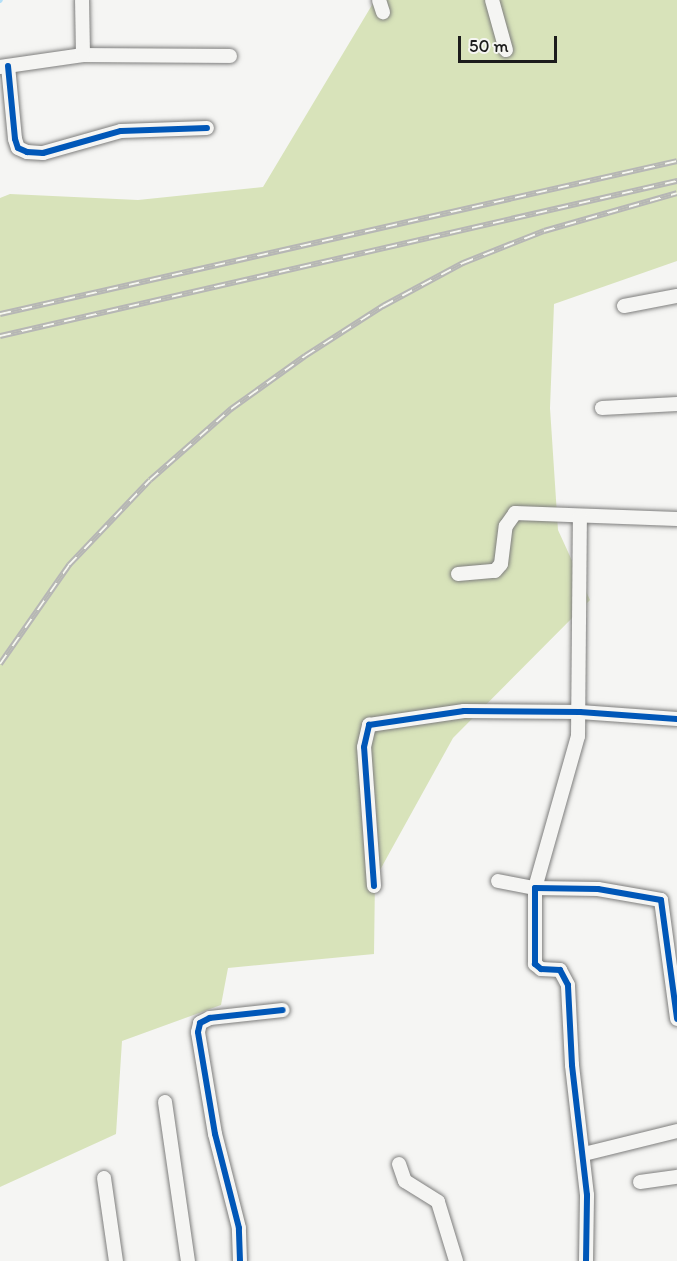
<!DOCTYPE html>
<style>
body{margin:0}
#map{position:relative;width:677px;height:1261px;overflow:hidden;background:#f5f5f3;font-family:Itim,sans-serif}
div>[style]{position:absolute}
.green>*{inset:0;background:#d8e3ba}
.stream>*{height:4px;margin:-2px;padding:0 2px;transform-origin:2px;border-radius:2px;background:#b4dff7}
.roads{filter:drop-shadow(0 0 2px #7e7e7d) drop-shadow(0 0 2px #7e7e7d)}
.street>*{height:14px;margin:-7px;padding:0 7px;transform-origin:7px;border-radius:7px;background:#f5f5f3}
.rail>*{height:6px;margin-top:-3px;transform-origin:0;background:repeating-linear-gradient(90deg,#f6f6f2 0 11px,#b6b6b5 0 22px);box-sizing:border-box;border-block:2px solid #b6b6b5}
.cycleway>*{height:6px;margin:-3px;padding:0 3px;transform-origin:3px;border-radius:3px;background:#0057b8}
span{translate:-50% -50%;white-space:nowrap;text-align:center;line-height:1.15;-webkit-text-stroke:4.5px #f6f6f2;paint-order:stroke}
.scale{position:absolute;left:458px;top:36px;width:99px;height:27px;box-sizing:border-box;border:3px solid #1c1c1c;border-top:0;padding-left:8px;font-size:18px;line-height:21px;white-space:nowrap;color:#1c1c1c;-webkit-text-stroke:4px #f6f6f2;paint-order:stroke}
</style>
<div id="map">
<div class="green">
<i style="clip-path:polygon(375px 0,677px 0,677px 261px,554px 304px,550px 408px,558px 530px,590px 600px,453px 738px,375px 879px,374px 954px,228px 968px,221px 1005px,122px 1041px,116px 1134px,0 1187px,0 198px,10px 194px,138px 200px,263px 187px)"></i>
</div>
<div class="stream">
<i style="left:0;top:1px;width:1px;rotate:-45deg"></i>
</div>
<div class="roads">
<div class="street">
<i style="left:379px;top:0;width:13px;rotate:72deg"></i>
<i style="left:492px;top:0;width:52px;rotate:74.4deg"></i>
<i style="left:83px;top:55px;width:147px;rotate:0.4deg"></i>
<i style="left:8px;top:66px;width:73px;rotate:84.5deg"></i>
<i style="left:15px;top:139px;width:9px;rotate:72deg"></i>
<i style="left:18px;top:148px;width:10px;rotate:24deg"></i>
<i style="left:27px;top:152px;width:16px;rotate:4deg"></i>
<i style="left:43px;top:153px;width:81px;rotate:-15.8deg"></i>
<i style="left:121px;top:131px;width:86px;rotate:-2deg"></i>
<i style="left:0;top:67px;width:84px;rotate:-8.2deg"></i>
<i style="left:83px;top:55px;width:55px;rotate:-91deg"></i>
<i style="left:624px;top:306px;width:54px;rotate:-10.7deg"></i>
<i style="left:602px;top:408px;width:75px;rotate:-3.1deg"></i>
<i style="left:458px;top:574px;width:37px;rotate:-5deg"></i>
<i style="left:495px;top:571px;width:9px;rotate:-49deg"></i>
<i style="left:501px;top:564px;width:38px;rotate:-83deg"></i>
<i style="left:506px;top:526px;width:16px;rotate:-55deg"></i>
<i style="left:515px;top:513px;width:162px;rotate:2.1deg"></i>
<i style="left:498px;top:881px;width:38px;rotate:11deg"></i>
<i style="left:535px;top:888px;width:158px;rotate:-74.2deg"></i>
<i style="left:578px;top:736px;width:219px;rotate:-89.5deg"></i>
<i style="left:374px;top:886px;width:139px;rotate:-94.1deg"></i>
<i style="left:364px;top:747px;width:23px;rotate:-77deg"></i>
<i style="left:369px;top:725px;width:96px;rotate:-8.4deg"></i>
<i style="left:464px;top:711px;width:116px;rotate:0.5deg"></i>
<i style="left:580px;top:712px;width:97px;rotate:4.1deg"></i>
<i style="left:165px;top:1102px;width:161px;rotate:81.8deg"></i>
<i style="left:584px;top:1154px;width:96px;rotate:-13.9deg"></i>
<i style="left:399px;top:1164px;width:18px;rotate:71deg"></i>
<i style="left:405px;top:1181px;width:39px;rotate:32deg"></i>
<i style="left:438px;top:1202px;width:62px;rotate:73deg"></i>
<i style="left:104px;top:1178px;width:84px;rotate:81.8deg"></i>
<i style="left:640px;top:1182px;width:37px;rotate:-8deg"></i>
<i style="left:240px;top:1261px;width:33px;rotate:-92deg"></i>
<i style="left:239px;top:1228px;width:97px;rotate:-104.3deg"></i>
<i style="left:215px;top:1134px;width:103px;rotate:-99.5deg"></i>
<i style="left:198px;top:1032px;width:9px;rotate:-77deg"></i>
<i style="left:200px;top:1023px;width:11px;rotate:-27deg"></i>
<i style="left:210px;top:1018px;width:73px;rotate:-6.3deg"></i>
<i style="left:586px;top:1261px;width:66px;rotate:-89.1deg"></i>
<i style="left:587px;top:1195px;width:131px;rotate:-96.6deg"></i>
<i style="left:572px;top:1065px;width:80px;rotate:-92.9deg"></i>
<i style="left:568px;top:985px;width:17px;rotate:-118deg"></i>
<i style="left:560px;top:970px;width:19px;rotate:-177deg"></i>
<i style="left:541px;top:969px;width:8px;rotate:-140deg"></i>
<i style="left:535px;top:964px;width:76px;rotate:-90deg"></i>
<i style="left:535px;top:888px;width:63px;rotate:0.9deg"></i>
<i style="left:598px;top:889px;width:64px;rotate:9.9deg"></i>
<i style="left:661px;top:900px;width:120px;rotate:82.3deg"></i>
</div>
</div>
<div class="rail">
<i style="left:0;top:314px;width:694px;rotate:-12.73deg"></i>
<i style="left:0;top:336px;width:695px;rotate:-12.9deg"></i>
<i style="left:0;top:664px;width:121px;rotate:-55.1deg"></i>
<i style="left:69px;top:565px;width:117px;rotate:-46.4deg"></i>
<i style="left:150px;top:480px;width:108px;rotate:-41.2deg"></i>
<i style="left:231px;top:409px;width:91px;rotate:-35.6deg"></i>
<i style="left:305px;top:356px;width:93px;rotate:-32.7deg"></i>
<i style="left:383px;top:306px;width:91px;rotate:-28.3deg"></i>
<i style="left:463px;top:263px;width:87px;rotate:-21.6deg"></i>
<i style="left:544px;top:231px;width:138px;rotate:-15.9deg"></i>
</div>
<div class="cycleway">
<i style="left:8px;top:66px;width:73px;rotate:84.5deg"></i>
<i style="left:15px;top:139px;width:9px;rotate:72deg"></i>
<i style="left:18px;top:148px;width:10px;rotate:24deg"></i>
<i style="left:27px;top:152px;width:16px;rotate:4deg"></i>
<i style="left:43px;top:153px;width:81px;rotate:-15.8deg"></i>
<i style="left:121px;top:131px;width:86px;rotate:-2deg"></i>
<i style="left:374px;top:886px;width:139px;rotate:-94.1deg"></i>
<i style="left:364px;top:747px;width:23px;rotate:-77deg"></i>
<i style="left:369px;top:725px;width:96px;rotate:-8.4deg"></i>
<i style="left:464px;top:711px;width:116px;rotate:0.5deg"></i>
<i style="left:580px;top:712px;width:97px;rotate:4.1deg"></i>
<i style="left:240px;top:1261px;width:33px;rotate:-92deg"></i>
<i style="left:239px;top:1228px;width:97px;rotate:-104.3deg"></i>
<i style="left:215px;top:1134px;width:103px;rotate:-99.5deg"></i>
<i style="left:198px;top:1032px;width:9px;rotate:-77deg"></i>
<i style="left:200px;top:1023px;width:11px;rotate:-27deg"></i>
<i style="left:210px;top:1018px;width:73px;rotate:-6.3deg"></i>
<i style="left:586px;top:1261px;width:66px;rotate:-89.1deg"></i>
<i style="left:587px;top:1195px;width:131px;rotate:-96.6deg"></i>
<i style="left:572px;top:1065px;width:80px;rotate:-92.9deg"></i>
<i style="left:568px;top:985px;width:17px;rotate:-118deg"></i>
<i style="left:560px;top:970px;width:19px;rotate:-177deg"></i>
<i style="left:541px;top:969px;width:8px;rotate:-140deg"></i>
<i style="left:535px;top:964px;width:76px;rotate:-90deg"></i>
<i style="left:535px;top:888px;width:63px;rotate:0.9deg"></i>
<i style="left:598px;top:889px;width:64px;rotate:9.9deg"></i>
<i style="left:661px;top:900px;width:120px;rotate:82.3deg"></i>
</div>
<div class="scale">50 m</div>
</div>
